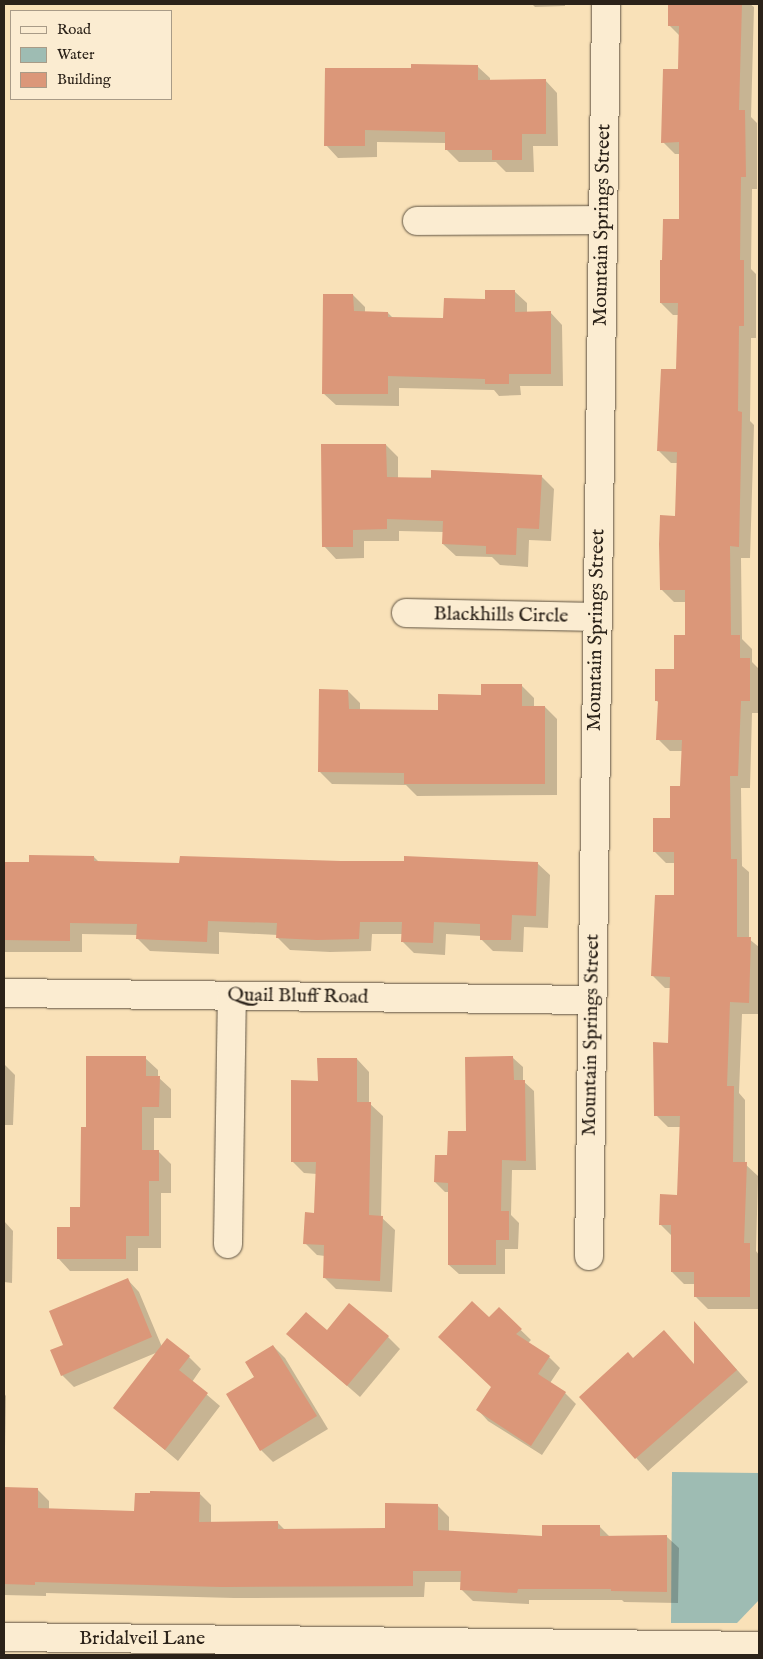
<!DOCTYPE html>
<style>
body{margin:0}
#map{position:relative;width:763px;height:1659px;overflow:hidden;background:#f9e1b8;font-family:"IM FELL English",serif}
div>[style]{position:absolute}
.water>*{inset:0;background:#9ebcb3}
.shadow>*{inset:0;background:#0003;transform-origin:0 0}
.building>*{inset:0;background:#db9779}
.roads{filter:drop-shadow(0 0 1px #5e5241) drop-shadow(0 0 1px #5e5241)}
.minor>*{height:28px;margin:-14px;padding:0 14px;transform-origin:14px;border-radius:14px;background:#fbecd1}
span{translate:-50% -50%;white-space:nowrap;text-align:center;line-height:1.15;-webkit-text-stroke:4px #fbecd1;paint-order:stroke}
.street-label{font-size:20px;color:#2b2219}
.frame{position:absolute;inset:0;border:5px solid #2b2219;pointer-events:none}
.legend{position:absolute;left:10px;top:10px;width:162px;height:90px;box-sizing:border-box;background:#fbecd1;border:1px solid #a89b87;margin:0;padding:6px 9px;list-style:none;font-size:15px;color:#2b2219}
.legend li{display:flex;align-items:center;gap:10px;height:25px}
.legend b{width:25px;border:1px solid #a89b87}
</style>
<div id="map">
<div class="water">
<i style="clip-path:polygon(672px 1472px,759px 1473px,759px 1600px,737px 1623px,671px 1623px)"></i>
</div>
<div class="shadow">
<i style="left:453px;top:4px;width:38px;height:1px"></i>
<i style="clip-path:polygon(532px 4px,565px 4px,565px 6px,535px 7px)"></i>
<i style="clip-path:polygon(669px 4px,750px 4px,754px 7px,751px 117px,757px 123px,757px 189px,752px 189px,751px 269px,756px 274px,756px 338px,751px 338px,750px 421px,754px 425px,750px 558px,741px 558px,742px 639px,752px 649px,752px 662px,759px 669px,759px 713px,752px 713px,750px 788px,741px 788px,742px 866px,749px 872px,749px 939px,759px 947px,759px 1014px,742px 1014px,739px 1093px,745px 1100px,745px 1164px,758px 1176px,756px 1251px,759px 1255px,759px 1309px,708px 1309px,696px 1297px,696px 1284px,684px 1284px,672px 1272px,672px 1236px,660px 1224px,679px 1196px,681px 1127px,668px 1127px,656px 1115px,669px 1044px,671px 988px,665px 988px,653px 976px,675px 896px,675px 863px,666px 863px,654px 851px,671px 820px,682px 787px,683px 751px,670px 751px,658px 739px,659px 703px,656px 700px,675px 670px,686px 637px,686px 602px,674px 602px,662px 590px,676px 517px,678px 463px,671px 463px,659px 451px,678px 370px,679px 315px,673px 315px,661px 303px,664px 261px,680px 220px,681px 154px,675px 154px,663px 142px,679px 70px,680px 36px,669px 25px)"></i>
<i style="clip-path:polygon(477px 66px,490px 78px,490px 81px,545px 80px,557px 93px,558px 146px,533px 146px,534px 172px,506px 172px,496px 162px,459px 162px,446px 149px,446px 143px,377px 142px,377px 157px,338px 158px,326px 145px,412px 70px)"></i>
<i style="clip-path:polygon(514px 291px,527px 303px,527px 313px,550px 312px,562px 325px,563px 386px,520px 386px,521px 395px,499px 396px,494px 390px,399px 388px,399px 406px,336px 405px,323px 393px,353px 295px,365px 307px,365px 313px,388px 313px,393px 318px,445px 320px,486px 301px)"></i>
<i style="clip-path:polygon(386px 445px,398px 457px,398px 478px,541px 476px,554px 489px,551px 541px,529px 540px,528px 567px,500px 565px,492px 557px,456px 556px,443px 544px,444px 532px,399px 531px,399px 541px,364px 541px,364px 558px,336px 559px,324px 546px)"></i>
<i style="clip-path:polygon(522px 686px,534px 698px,534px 707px,545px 707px,557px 719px,557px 795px,417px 796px,406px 785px,332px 784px,320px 772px,348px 691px,360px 703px,360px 710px,439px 711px)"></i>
<i style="clip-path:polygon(94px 857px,99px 862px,181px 865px,341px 862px,537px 863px,550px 875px,548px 928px,524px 927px,523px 952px,493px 951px,481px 939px,481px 936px,446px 934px,445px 955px,414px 953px,402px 941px,402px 934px,372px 934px,371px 951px,330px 952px,290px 950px,278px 938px,278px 935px,219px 932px,219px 954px,150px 951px,138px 939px,138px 935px,82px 934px,82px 952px,4px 952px,4px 864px,30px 864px)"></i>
<i style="clip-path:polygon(145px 1058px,158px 1070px,158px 1077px,171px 1089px,171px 1118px,154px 1118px,154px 1151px,159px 1152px,171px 1164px,171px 1193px,161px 1193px,161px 1248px,138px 1248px,138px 1271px,70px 1271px,58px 1258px,82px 1208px,87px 1128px)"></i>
<i style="clip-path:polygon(513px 1058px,523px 1067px,523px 1081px,534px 1091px,536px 1170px,512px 1170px,511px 1215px,519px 1223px,518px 1249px,505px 1249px,505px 1274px,459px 1274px,449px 1265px,450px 1192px,445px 1192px,435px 1182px,449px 1157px,468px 1132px)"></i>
<i style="clip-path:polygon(357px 1059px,369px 1072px,369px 1103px,383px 1116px,381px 1217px,395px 1230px,392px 1292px,336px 1289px,324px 1277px,325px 1256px,317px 1255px,305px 1243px,315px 1214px,317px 1174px,304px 1173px,292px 1161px,319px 1082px)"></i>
<i style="clip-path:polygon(4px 1064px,15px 1075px,13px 1125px,4px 1125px)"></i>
<i style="clip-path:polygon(4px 1221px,13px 1231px,12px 1283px,4px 1282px)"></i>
<i style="clip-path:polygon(127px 1279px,139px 1292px,162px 1347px,189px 1357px,201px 1369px,192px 1382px,220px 1406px,178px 1461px,115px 1408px,158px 1352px,74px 1387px,62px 1375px,64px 1346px)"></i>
<i style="clip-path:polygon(499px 1309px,531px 1340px,528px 1343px,549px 1357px,560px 1368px,550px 1383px,565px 1393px,576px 1404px,542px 1455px,488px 1421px,478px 1410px,492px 1387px,489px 1319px)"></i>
<i style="clip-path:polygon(696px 1324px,748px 1382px,648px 1471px,581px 1397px,633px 1359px,696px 1366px)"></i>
<i style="clip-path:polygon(327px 1332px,388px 1337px,400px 1349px,360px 1397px,288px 1334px)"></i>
<i style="clip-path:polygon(273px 1346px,285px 1358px,328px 1429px,273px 1462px,261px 1450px,255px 1377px)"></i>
<i style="clip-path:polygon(4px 1393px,6px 1396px,5px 1447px,4px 1447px)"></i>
<i style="clip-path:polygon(4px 1489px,38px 1490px,49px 1501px,49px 1509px,136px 1512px,199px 1493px,211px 1505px,211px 1523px,278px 1523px,285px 1530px,386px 1529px,437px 1505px,449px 1517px,449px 1532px,543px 1537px,599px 1526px,610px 1537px,667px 1537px,679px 1548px,678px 1603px,624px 1602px,622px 1600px,529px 1600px,529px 1604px,473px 1601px,461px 1589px,461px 1582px,425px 1582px,424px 1597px,234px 1598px,46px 1593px,46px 1596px,4px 1595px)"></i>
</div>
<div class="building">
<i style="clip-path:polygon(668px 4px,742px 4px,739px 110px,745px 110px,746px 177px,741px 177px,740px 260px,744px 260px,744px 326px,739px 326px,738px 411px,742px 412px,739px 547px,730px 546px,731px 635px,740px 635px,740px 658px,750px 658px,750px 701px,741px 701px,738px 776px,730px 776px,731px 859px,737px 859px,737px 937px,751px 937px,749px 1003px,730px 1002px,727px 1086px,734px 1086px,733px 1162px,747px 1162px,744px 1243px,750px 1243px,750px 1297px,694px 1297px,694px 1272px,671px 1272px,671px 1225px,659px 1225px,660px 1194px,677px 1195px,680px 1116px,654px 1116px,653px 1042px,668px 1043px,670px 977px,651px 976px,655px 895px,674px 895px,674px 852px,653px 852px,653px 818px,670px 818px,670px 786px,680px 786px,682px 740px,656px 740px,658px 701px,655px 701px,655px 669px,674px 669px,674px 635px,685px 635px,685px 590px,660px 590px,659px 544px,660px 515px,675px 516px,677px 452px,657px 451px,661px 369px,676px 369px,678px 303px,660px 303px,660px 260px,662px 260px,663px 219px,679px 219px,679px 142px,661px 143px,663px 69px,678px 69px,679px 26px,668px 26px)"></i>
<i style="clip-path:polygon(411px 64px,478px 65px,478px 80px,546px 79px,546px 134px,522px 134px,522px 160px,492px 160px,492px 150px,445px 150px,445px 132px,365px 130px,365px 146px,324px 146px,325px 68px,411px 68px)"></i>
<i style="clip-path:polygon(485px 290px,515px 290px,515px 312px,551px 311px,551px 374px,509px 374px,509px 384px,485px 384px,485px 379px,388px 376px,388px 394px,322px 394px,323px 294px,353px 294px,354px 311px,388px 312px,388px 317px,443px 318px,444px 298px,485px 299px)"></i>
<i style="clip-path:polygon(321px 444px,386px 444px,387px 477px,431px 478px,431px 470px,542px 475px,539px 529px,517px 528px,516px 555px,486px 554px,486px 546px,442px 544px,443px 521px,387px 519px,387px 529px,353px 530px,353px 547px,322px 547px)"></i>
<i style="clip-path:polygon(481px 684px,522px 684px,522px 706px,545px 706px,545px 784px,404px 784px,404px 773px,318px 772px,319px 689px,348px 690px,349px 709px,438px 710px,438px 694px,481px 695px)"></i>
<i style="clip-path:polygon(29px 855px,94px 856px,94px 861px,179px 863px,180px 856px,341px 861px,404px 861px,404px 856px,538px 862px,536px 916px,512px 915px,511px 940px,480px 940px,480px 924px,434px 922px,433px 943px,401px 942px,402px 922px,360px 922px,359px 939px,317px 940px,276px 938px,277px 923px,208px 921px,207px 942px,136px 939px,137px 924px,70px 923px,70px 941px,4px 940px,4px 862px,29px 862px)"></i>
<i style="clip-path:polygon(86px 1056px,146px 1056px,146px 1076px,160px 1076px,159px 1107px,142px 1107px,142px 1150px,159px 1150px,159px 1181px,149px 1181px,149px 1236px,126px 1236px,126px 1259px,57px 1259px,57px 1227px,70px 1227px,70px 1207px,80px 1207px,81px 1127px,86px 1127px)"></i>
<i style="clip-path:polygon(513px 1056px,514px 1080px,525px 1080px,526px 1161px,502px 1160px,501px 1211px,509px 1211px,509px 1240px,496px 1240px,496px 1265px,448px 1265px,448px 1183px,434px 1182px,435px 1155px,447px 1155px,448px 1131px,466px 1131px,465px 1057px)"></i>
<i style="clip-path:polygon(317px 1058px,357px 1058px,357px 1102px,371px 1102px,369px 1215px,383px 1216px,380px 1281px,323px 1278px,324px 1245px,303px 1244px,305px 1212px,314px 1213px,316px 1162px,291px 1162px,291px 1080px,318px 1081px)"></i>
<i style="clip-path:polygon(128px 1278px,152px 1337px,61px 1376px,50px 1350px,63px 1345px,49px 1311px)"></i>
<i style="clip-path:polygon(472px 1301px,489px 1317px,499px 1307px,522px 1329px,516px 1334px,550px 1356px,538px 1374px,566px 1392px,531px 1446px,476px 1410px,491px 1387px,438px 1337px)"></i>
<i style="clip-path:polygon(349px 1303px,389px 1336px,347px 1386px,286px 1334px,306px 1312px,327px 1330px)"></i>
<i style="clip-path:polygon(694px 1321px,737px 1370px,635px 1459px,579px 1397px,628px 1352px,633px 1358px,664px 1330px,694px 1364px)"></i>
<i style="clip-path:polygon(167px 1338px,190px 1356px,179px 1370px,208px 1393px,165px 1450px,113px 1408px)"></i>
<i style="clip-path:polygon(273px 1345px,317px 1416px,260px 1451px,226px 1394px,254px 1377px,245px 1362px)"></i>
<i style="clip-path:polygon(4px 1487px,38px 1488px,38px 1508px,134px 1511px,135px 1493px,150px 1493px,150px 1491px,200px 1492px,199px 1522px,278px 1521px,278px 1529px,385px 1528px,385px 1503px,438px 1504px,438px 1530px,542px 1536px,542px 1525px,600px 1525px,600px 1536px,667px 1535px,667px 1592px,611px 1591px,611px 1589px,518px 1589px,517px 1593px,460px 1590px,461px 1571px,413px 1571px,413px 1586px,222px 1587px,35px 1582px,35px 1585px,4px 1584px)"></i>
</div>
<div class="roads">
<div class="minor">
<i style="left:417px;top:221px;width:185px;rotate:-0.3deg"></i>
<i style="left:406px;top:613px;width:190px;rotate:1.2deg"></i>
<i style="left:4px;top:993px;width:588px;rotate:0.68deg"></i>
<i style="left:228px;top:1244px;width:248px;rotate:-89.1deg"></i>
<i style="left:589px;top:1256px;width:1252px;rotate:-89.22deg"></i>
<i style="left:4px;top:1637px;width:755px;rotate:0.68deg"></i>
</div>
</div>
<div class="street-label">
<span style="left:602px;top:225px;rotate:-89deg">Mountain Springs Street</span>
<span style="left:501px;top:615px;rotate:1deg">Blackhills Circle</span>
<span style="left:596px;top:630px;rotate:-89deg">Mountain Springs Street</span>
<span style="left:298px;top:996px;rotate:1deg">Quail Bluff Road</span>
<span style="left:591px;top:1035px;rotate:-89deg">Mountain Springs Street</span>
<span style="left:142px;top:1638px">Bridalveil Lane</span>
</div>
<div class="frame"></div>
<ul class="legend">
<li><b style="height:6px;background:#fbecd1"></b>Road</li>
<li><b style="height:14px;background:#9ebcb3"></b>Water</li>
<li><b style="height:14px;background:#db9779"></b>Building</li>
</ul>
</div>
